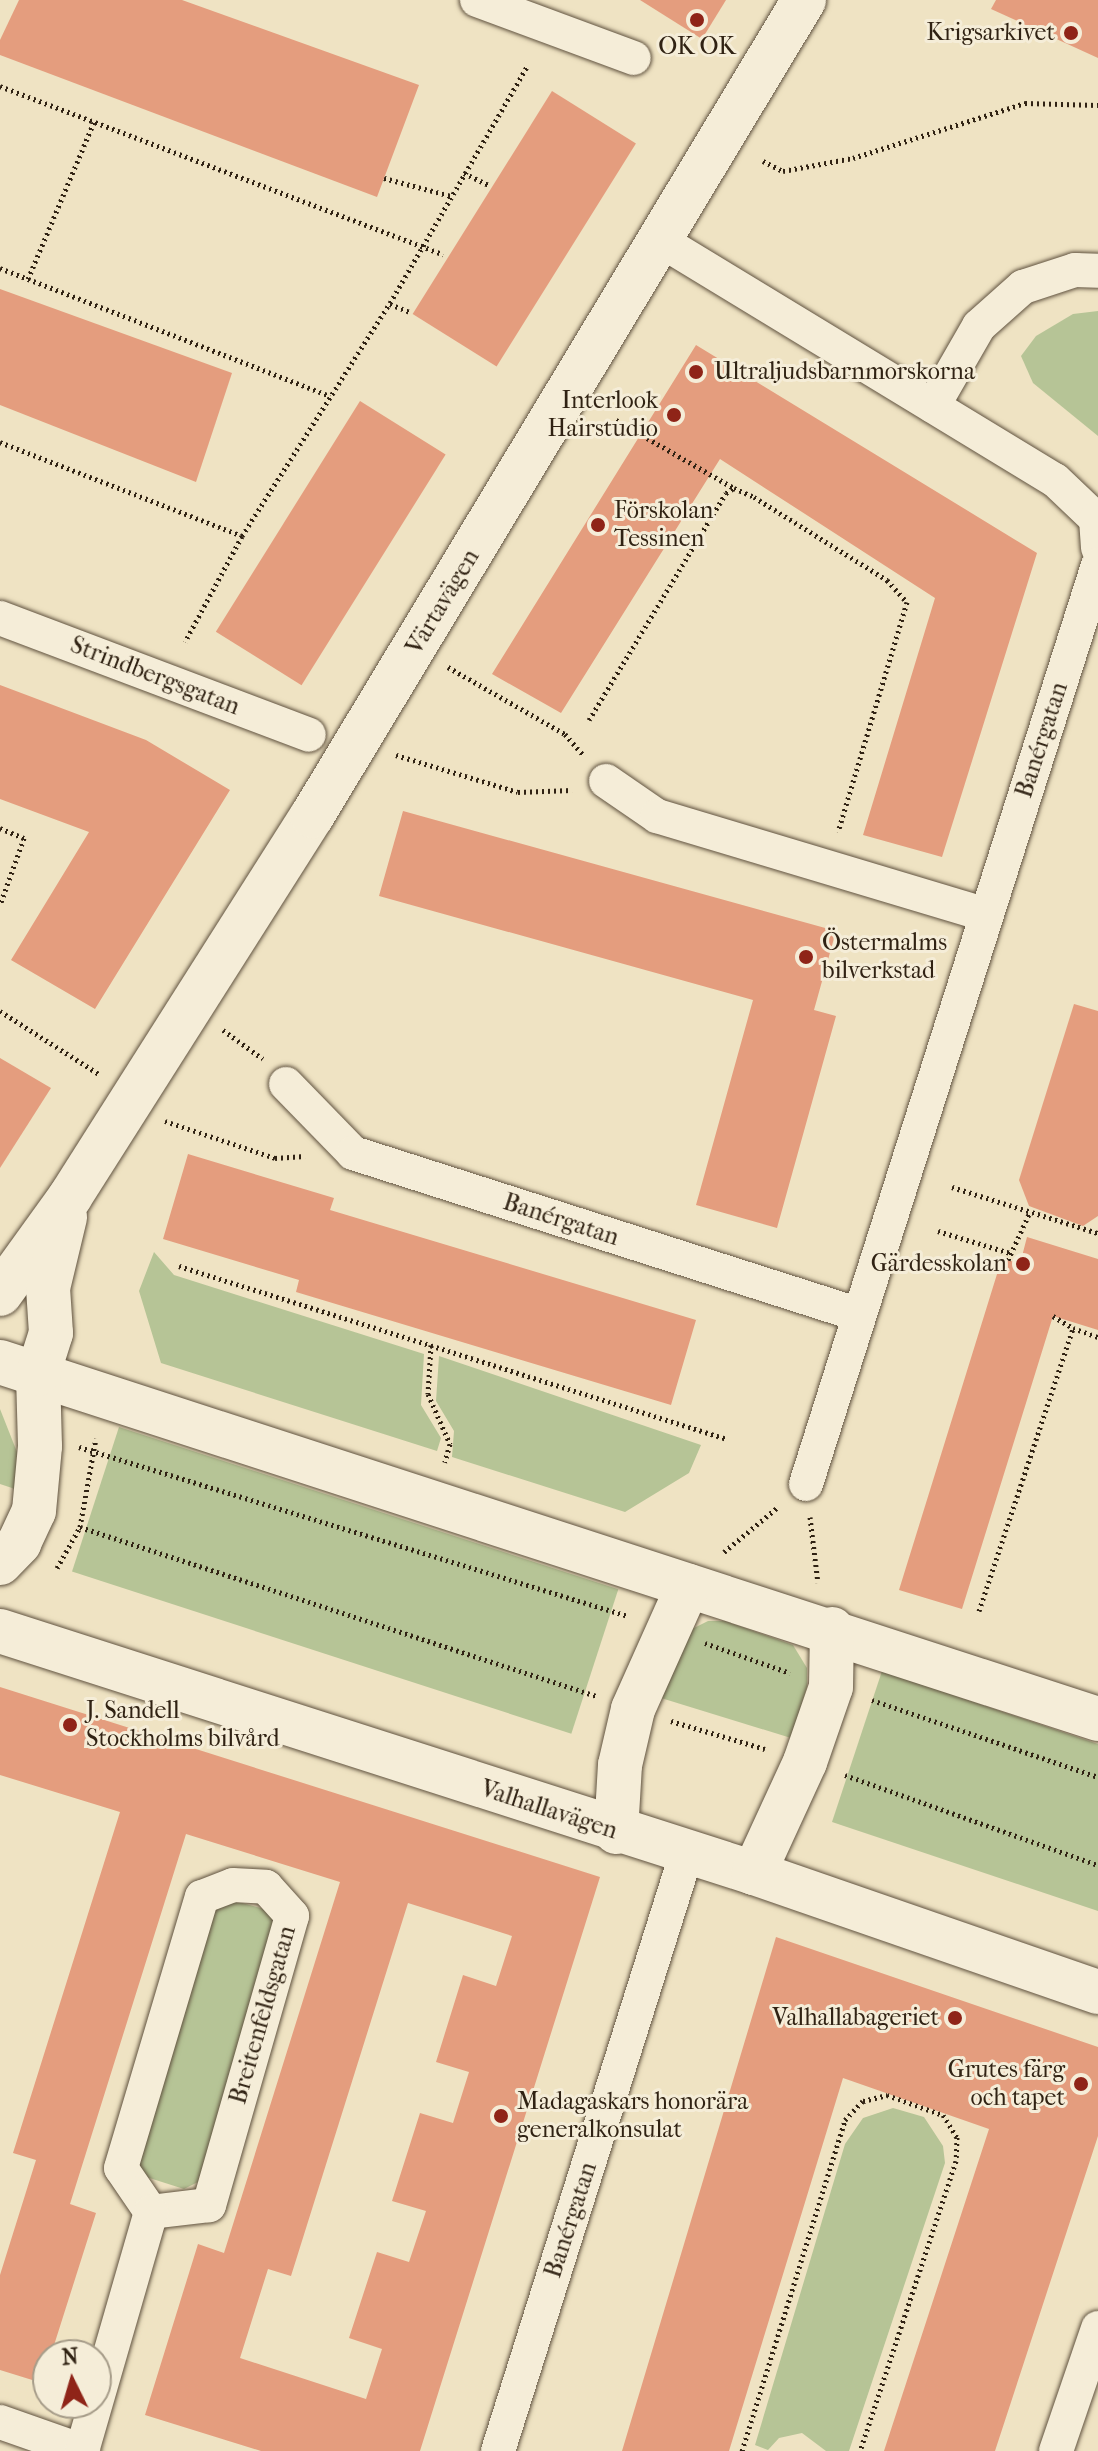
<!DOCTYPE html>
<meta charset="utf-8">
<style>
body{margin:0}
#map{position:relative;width:1098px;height:2451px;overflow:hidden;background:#efe3c3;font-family:"IM FELL French Canon",serif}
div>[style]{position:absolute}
.green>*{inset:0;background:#b6c496;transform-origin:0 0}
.building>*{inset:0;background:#e49d7e;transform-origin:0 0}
.path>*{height:5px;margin-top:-2.5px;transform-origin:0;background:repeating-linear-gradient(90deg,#302213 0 2px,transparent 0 6px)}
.roads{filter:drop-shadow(0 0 2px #60523f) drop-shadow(0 0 2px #60523f)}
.street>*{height:34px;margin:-17px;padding:0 17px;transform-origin:17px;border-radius:17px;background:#f5edd8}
.secondary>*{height:44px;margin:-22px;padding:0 22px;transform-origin:22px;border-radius:22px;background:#f5edd8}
.dots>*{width:22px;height:22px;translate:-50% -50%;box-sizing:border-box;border:4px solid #f5edd8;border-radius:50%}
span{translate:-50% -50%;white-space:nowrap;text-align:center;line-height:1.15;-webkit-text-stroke:6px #f5edd8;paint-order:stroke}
.poi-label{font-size:24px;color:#302213}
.right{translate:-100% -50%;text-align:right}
.left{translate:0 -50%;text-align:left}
.street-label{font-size:24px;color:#302213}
.north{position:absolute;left:32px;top:2339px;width:80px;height:80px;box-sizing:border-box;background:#f5edd8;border:2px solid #a69c89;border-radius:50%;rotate:355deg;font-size:22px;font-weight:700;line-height:32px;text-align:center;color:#302213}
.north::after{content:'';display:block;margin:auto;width:28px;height:36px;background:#8f2418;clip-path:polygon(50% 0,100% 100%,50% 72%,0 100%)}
</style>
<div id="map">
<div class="green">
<i style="clip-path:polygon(1098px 311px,1098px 436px,1033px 383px,1021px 356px,1036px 336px,1073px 314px)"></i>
<i style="clip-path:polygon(154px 1252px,174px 1275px,424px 1354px,421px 1405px,441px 1438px,437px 1451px,161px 1363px,139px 1291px)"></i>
<i style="clip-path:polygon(439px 1356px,701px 1445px,689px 1473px,625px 1512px,452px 1457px,454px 1431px,436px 1401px)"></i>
<i style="clip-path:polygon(0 1409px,17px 1452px,15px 1489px,0 1484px)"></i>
<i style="left:119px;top:1427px;width:525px;height:152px;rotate:18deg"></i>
<i style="clip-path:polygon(708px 1621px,725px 1621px,793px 1645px,807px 1668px,807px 1687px,791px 1738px,661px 1698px,690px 1630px)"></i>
<i style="clip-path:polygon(882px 1671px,1098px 1744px,1098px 1911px,832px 1822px)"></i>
<i style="clip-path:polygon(227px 1899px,272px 1911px,273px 1922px,204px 2179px,184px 2189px,140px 2175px,138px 2164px,209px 1906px)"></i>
<i style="clip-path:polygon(893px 2108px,924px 2117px,943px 2146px,945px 2163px,849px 2451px,826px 2451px,802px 2433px,779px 2438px,768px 2450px,755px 2445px,845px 2144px,863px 2118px)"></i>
</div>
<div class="building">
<i style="clip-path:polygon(19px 0,182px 0,419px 85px,377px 197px,0 55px,0 40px)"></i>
<i style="clip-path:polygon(640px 0,726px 0,702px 39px)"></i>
<i style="clip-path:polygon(996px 0,1098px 0,1098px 58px,991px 9px)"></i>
<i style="left:552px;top:91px;width:99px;height:263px;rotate:32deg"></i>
<i style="clip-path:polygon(0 289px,232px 373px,196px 482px,0 405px)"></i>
<i style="clip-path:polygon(696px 345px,1037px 553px,942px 857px,863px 835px,935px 598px,720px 459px,561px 713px,492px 674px)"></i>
<i style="left:360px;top:401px;width:101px;height:272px;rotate:32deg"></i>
<i style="clip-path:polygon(0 685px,146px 740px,230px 790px,95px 1009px,11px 960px,89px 832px,0 799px)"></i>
<i style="clip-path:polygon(403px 811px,836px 931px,814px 1010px,836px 1016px,777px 1228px,696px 1205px,753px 1000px,379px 896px)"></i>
<i style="clip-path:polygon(1074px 1004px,1098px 1011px,1098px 1216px,1083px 1226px,1029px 1206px,1019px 1180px)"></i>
<i style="clip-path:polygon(0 1058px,51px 1088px,0 1168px)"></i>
<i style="clip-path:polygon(188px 1154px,334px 1198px,330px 1210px,696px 1320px,671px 1405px,296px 1292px,299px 1280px,163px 1239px)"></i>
<i style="clip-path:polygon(1027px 1237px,1098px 1259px,1098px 1330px,1053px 1316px,962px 1609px,899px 1590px,1002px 1258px,1020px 1264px)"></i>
<i style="clip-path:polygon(evenodd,0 1687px,600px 1877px,420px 2451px,261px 2451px,145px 2415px,198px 2244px,224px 2253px,340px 1882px,186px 1834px,70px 2204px,96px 2213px,42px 2383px,0 2370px,0 2275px,36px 2160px,13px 2153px,120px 1812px,0 1775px,0 1687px,408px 1903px,512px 1936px,496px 1986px,463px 1975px,436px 2062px,469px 2072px,453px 2123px,420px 2113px,392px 2201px,426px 2211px,409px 2262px,377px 2252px,349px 2338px,382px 2349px,366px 2399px,240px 2358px,268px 2269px,291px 2276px,408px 1903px)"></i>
<i style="clip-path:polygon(776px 1937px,1098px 2047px,1098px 2136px,995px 2451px,884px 2451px,989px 2129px,843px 2078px,729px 2451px,622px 2451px)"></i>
</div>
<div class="path">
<i style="left:0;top:86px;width:474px;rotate:20.8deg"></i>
<i style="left:763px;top:161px;width:22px;rotate:27deg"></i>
<i style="left:783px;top:171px;width:71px;rotate:-10.5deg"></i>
<i style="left:853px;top:158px;width:181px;rotate:-17.7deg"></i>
<i style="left:1025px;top:103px;width:73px;rotate:1.6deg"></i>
<i style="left:464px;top:173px;width:28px;rotate:26deg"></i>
<i style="left:384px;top:178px;width:69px;rotate:15deg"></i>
<i style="left:0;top:268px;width:354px;rotate:21.2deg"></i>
<i style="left:28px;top:279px;width:170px;rotate:-67.2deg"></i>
<i style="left:390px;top:304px;width:22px;rotate:22deg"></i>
<i style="left:616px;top:420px;width:136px;rotate:30deg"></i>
<i style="left:0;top:442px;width:260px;rotate:21.2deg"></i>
<i style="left:242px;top:536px;width:120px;rotate:118.3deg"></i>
<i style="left:242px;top:536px;width:276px;rotate:-57.6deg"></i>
<i style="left:390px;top:303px;width:275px;rotate:-59.9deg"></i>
<i style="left:448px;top:667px;width:135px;rotate:29.8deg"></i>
<i style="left:565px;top:734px;width:28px;rotate:49deg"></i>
<i style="left:589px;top:720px;width:265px;rotate:-58.9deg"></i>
<i style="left:726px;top:493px;width:9px;rotate:-32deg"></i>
<i style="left:734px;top:488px;width:22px;rotate:24deg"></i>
<i style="left:754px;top:497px;width:157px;rotate:32deg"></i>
<i style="left:887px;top:580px;width:30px;rotate:48deg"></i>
<i style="left:907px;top:602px;width:240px;rotate:106.7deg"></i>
<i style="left:396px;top:755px;width:127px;rotate:16.9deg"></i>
<i style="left:518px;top:792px;width:54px;rotate:-2.1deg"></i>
<i style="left:0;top:828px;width:26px;rotate:23deg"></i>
<i style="left:24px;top:838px;width:71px;rotate:109.7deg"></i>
<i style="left:0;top:1011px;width:117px;rotate:32.5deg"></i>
<i style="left:223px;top:1030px;width:49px;rotate:35.9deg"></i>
<i style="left:165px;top:1121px;width:116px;rotate:18.6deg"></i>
<i style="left:275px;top:1158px;width:30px;rotate:-4deg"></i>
<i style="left:952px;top:1187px;width:153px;rotate:17.5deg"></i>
<i style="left:938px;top:1231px;width:75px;rotate:17deg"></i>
<i style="left:1008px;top:1260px;width:53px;rotate:-65.4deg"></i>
<i style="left:179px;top:1266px;width:575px;rotate:17.52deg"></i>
<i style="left:1053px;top:1316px;width:23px;rotate:31deg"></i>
<i style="left:431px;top:1345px;width:49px;rotate:93.5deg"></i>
<i style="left:428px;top:1394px;width:55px;rotate:66.3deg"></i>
<i style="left:450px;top:1444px;width:19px;rotate:106deg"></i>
<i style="left:79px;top:1447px;width:574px;rotate:17.11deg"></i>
<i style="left:810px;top:1517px;width:66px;rotate:83.1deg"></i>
<i style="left:80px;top:1527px;width:543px;rotate:18.13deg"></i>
<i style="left:724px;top:1552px;width:70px;rotate:-39.8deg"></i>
<i style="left:57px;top:1568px;width:47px;rotate:-60.7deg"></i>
<i style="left:80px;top:1527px;width:90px;rotate:-79.8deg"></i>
<i style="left:979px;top:1611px;width:298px;rotate:-71.6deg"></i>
<i style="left:1073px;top:1328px;width:27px;rotate:20deg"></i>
<i style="left:705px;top:1643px;width:90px;rotate:19.4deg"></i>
<i style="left:872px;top:1700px;width:239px;rotate:18.8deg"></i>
<i style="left:671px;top:1721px;width:98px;rotate:16.6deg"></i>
<i style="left:845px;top:1775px;width:269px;rotate:19.6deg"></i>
<i style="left:742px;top:2451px;width:347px;rotate:-72.7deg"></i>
<i style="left:845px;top:2120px;width:26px;rotate:-47deg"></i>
<i style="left:863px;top:2101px;width:25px;rotate:-14deg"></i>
<i style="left:887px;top:2095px;width:59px;rotate:19.7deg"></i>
<i style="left:943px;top:2115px;width:26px;rotate:58deg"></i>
<i style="left:957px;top:2137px;width:24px;rotate:92deg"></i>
<i style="left:956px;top:2161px;width:305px;rotate:108.3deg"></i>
</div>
<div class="roads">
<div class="street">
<i style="left:477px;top:0;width:167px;rotate:20.3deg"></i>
<i style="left:658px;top:239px;width:464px;rotate:31.3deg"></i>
<i style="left:1055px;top:480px;width:57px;rotate:43.6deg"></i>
<i style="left:1096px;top:519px;width:29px;rotate:86deg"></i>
<i style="left:933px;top:406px;width:92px;rotate:-60.1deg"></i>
<i style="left:979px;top:326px;width:59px;rotate:-41.6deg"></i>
<i style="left:1023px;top:287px;width:55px;rotate:-18.1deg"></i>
<i style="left:1075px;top:270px;width:23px;rotate:2deg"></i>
<i style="left:0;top:618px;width:330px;rotate:20.7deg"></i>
<i style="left:606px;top:781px;width:62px;rotate:34.5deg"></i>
<i style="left:657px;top:816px;width:344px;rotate:16.7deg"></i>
<i style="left:286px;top:1084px;width:96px;rotate:45.8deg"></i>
<i style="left:353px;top:1153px;width:532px;rotate:17.72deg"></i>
<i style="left:806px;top:1484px;width:964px;rotate:-72.37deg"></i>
<i style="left:233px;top:1885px;width:33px;rotate:3deg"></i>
<i style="left:266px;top:1887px;width:39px;rotate:48deg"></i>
<i style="left:292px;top:1916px;width:301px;rotate:106deg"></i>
<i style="left:209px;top:2205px;width:58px;rotate:173.1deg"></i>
<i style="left:151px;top:2212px;width:53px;rotate:-124.3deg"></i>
<i style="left:121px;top:2168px;width:283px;rotate:-73.4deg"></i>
<i style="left:202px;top:1897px;width:33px;rotate:-21deg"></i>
<i style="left:0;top:2422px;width:88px;rotate:19.3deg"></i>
<i style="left:82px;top:2451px;width:249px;rotate:-73.9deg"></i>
<i style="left:498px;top:2451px;width:628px;rotate:-72.49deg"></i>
<i style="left:1056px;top:2451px;width:130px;rotate:-71.1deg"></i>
</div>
<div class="secondary">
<i style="left:0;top:1294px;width:120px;rotate:-54.2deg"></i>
<i style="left:70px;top:1197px;width:451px;rotate:-57.6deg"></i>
<i style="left:312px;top:816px;width:953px;rotate:-58.91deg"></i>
<i style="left:0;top:1362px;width:1155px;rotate:18.01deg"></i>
<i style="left:0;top:1563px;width:28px;rotate:-46deg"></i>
<i style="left:19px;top:1543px;width:35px;rotate:-65deg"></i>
<i style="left:34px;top:1511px;width:65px;rotate:-84.7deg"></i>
<i style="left:40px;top:1446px;width:72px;rotate:-91.6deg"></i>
<i style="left:38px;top:1374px;width:43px;rotate:-72.4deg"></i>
<i style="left:51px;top:1333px;width:45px;rotate:-93.8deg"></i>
<i style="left:48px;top:1288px;width:73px;rotate:-76.5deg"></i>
<i style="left:0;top:1631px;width:792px;rotate:17.79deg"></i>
<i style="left:754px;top:1873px;width:364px;rotate:19.1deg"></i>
<i style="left:616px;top:1832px;width:67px;rotate:-86.6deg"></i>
<i style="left:620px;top:1765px;width:57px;rotate:-76.9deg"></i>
<i style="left:633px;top:1709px;width:135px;rotate:-65.9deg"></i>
<i style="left:754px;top:1873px;width:122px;rotate:-65.3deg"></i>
<i style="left:805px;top:1762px;width:79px;rotate:-70.9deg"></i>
<i style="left:831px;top:1687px;width:58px;rotate:-89deg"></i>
</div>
</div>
<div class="dots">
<i style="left:697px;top:20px;background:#8f2418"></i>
<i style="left:1071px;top:33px;background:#8f2418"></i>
<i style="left:696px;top:372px;background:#8f2418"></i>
<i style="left:674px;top:415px;background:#8f2418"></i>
<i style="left:598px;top:525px;background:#8f2418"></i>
<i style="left:806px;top:957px;background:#8f2418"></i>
<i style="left:1023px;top:1264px;background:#8f2418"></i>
<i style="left:70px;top:1725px;background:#8f2418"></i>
<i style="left:955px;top:2018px;background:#8f2418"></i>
<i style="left:1081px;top:2084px;background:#8f2418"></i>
<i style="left:501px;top:2116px;background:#8f2418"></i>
</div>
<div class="poi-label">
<span class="right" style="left:1055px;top:33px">Krigsarkivet</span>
<span style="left:697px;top:47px">OK OK</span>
<span class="left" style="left:714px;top:372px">Ultraljudsbarnmorskorna</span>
<span class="right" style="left:658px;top:415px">Interlook<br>Hairstudio</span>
<span class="left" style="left:614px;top:525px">Förskolan<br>Tessinen</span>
<span class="left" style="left:822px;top:957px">Östermalms<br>bilverkstad</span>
<span class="right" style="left:1007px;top:1264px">Gärdesskolan</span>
<span class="left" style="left:86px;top:1725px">J. Sandell<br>Stockholms bilvård</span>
<span class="right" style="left:939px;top:2018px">Valhallabageriet</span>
<span class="right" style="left:1065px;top:2084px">Grutes färg<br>och tapet</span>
<span class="left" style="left:517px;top:2116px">Madagaskars honorära<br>generalkonsulat</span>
</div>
<div class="street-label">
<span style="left:443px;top:602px;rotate:-59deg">Värtavägen</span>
<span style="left:155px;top:676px;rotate:21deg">Strindbergsgatan</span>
<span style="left:1042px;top:740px;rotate:-72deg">Banérgatan</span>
<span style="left:561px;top:1220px;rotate:18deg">Banérgatan</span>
<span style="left:549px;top:1810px;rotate:18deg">Valhallavägen</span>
<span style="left:263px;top:2015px;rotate:-74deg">Breitenfeldsgatan</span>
<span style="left:571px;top:2220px;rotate:-72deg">Banérgatan</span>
</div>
<div class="north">N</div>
</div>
